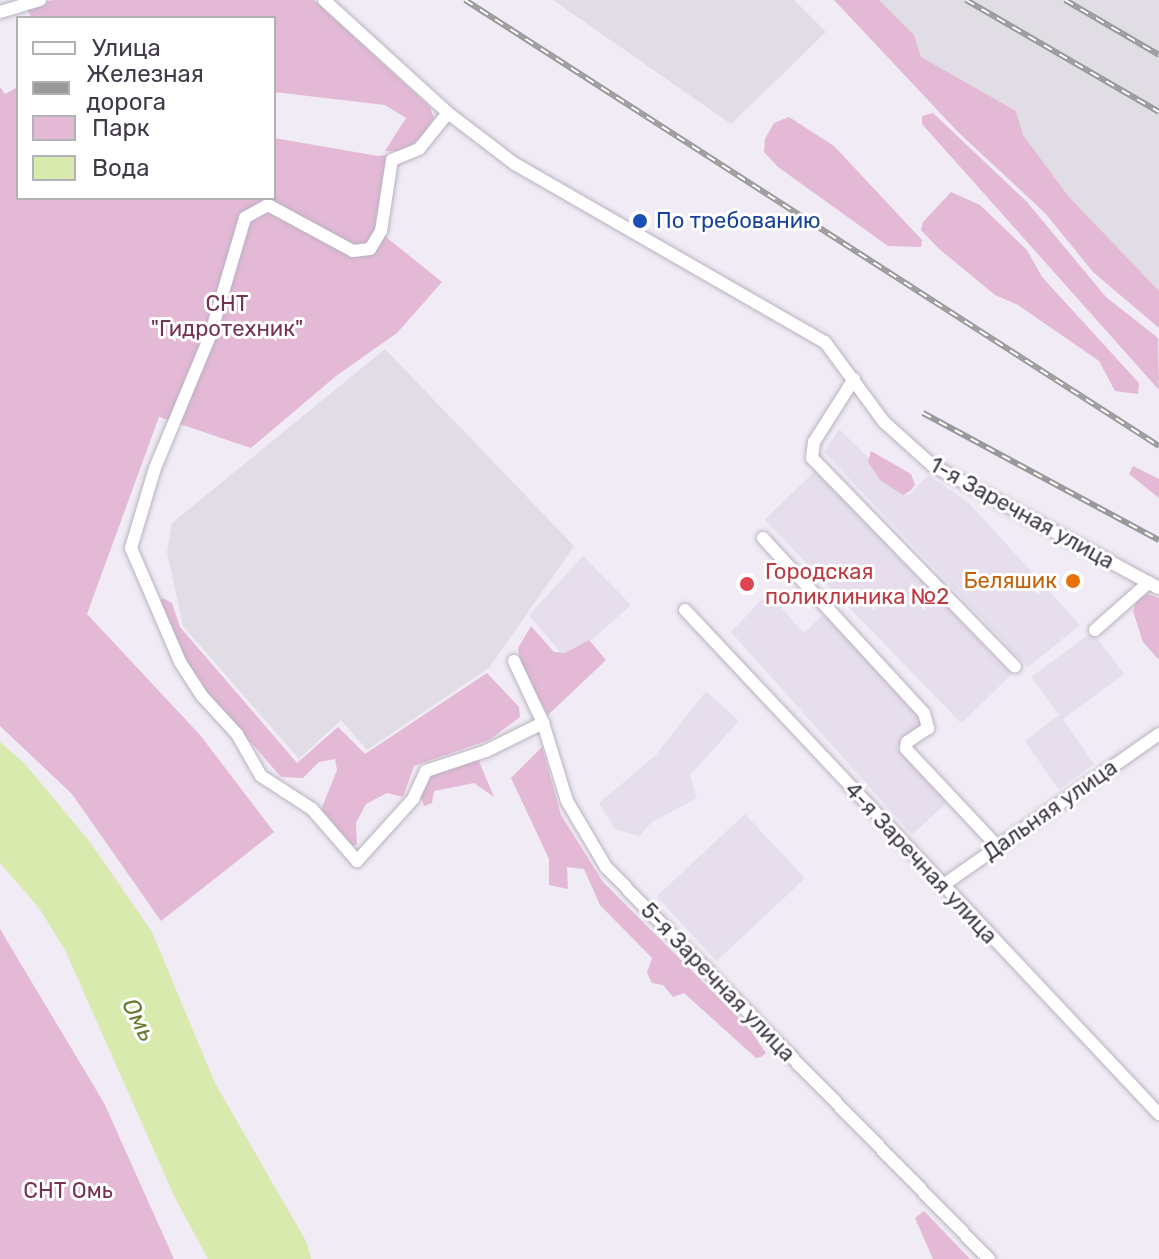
<!DOCTYPE html>
<meta charset="utf-8">
<style>
body{margin:0}
#map{position:relative;width:1159px;height:1259px;overflow:hidden;background:#f0ebf4;font-family:Rubik,sans-serif}
div>[style]{position:absolute}
.residential>*{inset:0;background:#e6deec;transform-origin:0 0}
.industrial>*{inset:0;background:#e0dde4}
.green>*{inset:0;background:#e4b9d6}
.water>*{inset:0;background:#d9eaaf}
.roads{filter:drop-shadow(0 0 2px #bab2c2) drop-shadow(0 0 2px #bab2c2)}
.minor>*{height:12px;margin:-6px;padding:0 6px;transform-origin:6px;border-radius:6px;background:#fff}
.rail>*{height:6px;margin-top:-3px;transform-origin:0;background:repeating-linear-gradient(90deg,#fff 0 9px,#999 0 18px);box-sizing:border-box;border-block:2px solid #999}
.dots>*{width:22px;height:22px;translate:-50% -50%;box-sizing:border-box;border:4px solid #fff;border-radius:50%}
span{translate:-50% -50%;white-space:nowrap;text-align:center;line-height:1.15;-webkit-text-stroke:6px #fff;paint-order:stroke}
.transit-label{font-size:22px;color:#164399}
.left{translate:0 -50%;text-align:left}
.park-label{font-size:22px;color:#753253}
.street-label{font-size:22px;color:#413a48}
.health-label{font-size:22px;color:#be3a42}
.food-label{font-size:22px;color:#c56008}
.right{translate:-100% -50%;text-align:right}
.water-label{font-size:24px;color:#657c30;font-style:italic}
.legend{position:absolute;left:16px;top:16px;width:260px;height:184px;box-sizing:border-box;background:#fff;border:2px solid #b3b0b6;margin:0;padding:10px 14px;list-style:none;font-size:24px;color:#413a48}
.legend li{display:flex;align-items:center;gap:16px;height:40px}
.legend b{width:40px;border:2px solid #b3b0b6}
</style>
<div id="map">
<div class="residential">
<i style="clip-path:polygon(839px 429px,908px 496px,928px 475px,968px 502px,1080px 625px,1028px 667px,824px 452px)"></i>
<i style="left:815px;top:471px;width:283px;height:70px;rotate:46deg"></i>
<i style="clip-path:polygon(583px 556px,631px 605px,568px 661px,529px 615px)"></i>
<i style="clip-path:polygon(768px 593px,804px 633px,824px 614px,923px 722px,897px 747px,947px 802px,912px 835px,731px 632px)"></i>
<i style="clip-path:polygon(1092px 632px,1124px 674px,1063px 719px,1094px 764px,1059px 790px,1025px 741px,1059px 715px,1031px 677px)"></i>
<i style="clip-path:polygon(706px 691px,739px 721px,690px 775px,697px 798px,652px 822px,639px 836px,615px 829px,599px 803px,655px 756px)"></i>
<i style="left:745px;top:814px;width:88px;height:121px;rotate:47deg"></i>
</div>
<div class="industrial">
<i style="clip-path:polygon(553px 0,794px 0,826px 32px,731px 124px)"></i>
<i style="clip-path:polygon(846px 0,1159px 0,1159px 292px,991px 140px)"></i>
<i style="clip-path:polygon(385px 349px,574px 546px,489px 668px,367px 750px,341px 720px,299px 759px,183px 626px,167px 552px,172px 523px)"></i>
</div>
<div class="green">
<i style="clip-path:polygon(52px 0,314px 0,430px 107px,434px 118px,420px 139px,403px 151px,385px 151px,406px 118px,385px 105px,274px 92px,274px 18px,32px 18px,27px 9px)"></i>
<i style="clip-path:polygon(834px 0,879px 0,914px 35px,921px 57px,1016px 111px,1023px 135px,1068px 196px,1159px 291px,1159px 328px,1093px 272px,1045px 213px,958px 132px)"></i>
<i style="clip-path:polygon(0 87px,5px 94px,18px 87px,18px 198px,274px 198px,274px 138px,378px 156px,400px 154px,386px 237px,442px 282px,397px 333px,336px 376px,251px 448px,159px 417px,87px 614px,200px 735px,274px 832px,161px 921px,72px 794px,0 726px)"></i>
<i style="clip-path:polygon(933px 113px,1027px 202px,1106px 297px,1158px 338px,1159px 390px,922px 124px,922px 116px)"></i>
<i style="clip-path:polygon(789px 117px,834px 146px,922px 240px,921px 247px,888px 246px,778px 167px,764px 152px,765px 139px,774px 123px)"></i>
<i style="clip-path:polygon(951px 192px,980px 205px,1027px 250px,1042px 277px,1139px 383px,1138px 394px,1115px 391px,1099px 361px,1018px 305px,995px 295px,938px 248px,921px 230px,923px 222px)"></i>
<i style="clip-path:polygon(871px 451px,911px 474px,915px 485px,910px 491px,903px 495px,880px 480px,868px 462px)"></i>
<i style="clip-path:polygon(1133px 466px,1159px 479px,1159px 498px,1129px 474px)"></i>
<i style="clip-path:polygon(1148px 594px,1159px 598px,1159px 660px,1143px 642px,1133px 611px,1137px 600px)"></i>
<i style="clip-path:polygon(163px 598px,172px 603px,180px 627px,297px 763px,338px 727px,365px 754px,487px 673px,519px 707px,520px 717px,489px 740px,414px 766px,403px 797px,387px 793px,366px 804px,356px 823px,357px 845px,352px 845px,321px 810px,337px 770px,335px 759px,319px 762px,303px 778px,281px 777px,198px 682px,176px 647px,159px 602px)"></i>
<i style="clip-path:polygon(531px 626px,554px 652px,565px 653px,589px 640px,606px 660px,548px 715px,520px 664px,518px 648px)"></i>
<i style="clip-path:polygon(542px 747px,561px 815px,603px 882px,748px 1027px,766px 1053px,761px 1057px,756px 1058px,684px 993px,673px 997px,663px 985px,652px 983px,647px 973px,652px 958px,600px 905px,584px 869px,567px 867px,568px 889px,549px 885px,549px 859px,511px 778px)"></i>
<i style="clip-path:polygon(478px 759px,494px 797px,474px 783px,434px 791px,432px 803px,424px 806px,420px 795px,428px 776px)"></i>
<i style="clip-path:polygon(0 929px,104px 1103px,174px 1259px,0 1259px)"></i>
<i style="clip-path:polygon(924px 1211px,970px 1259px,933px 1259px,915px 1218px)"></i>
</div>
<div class="water">
<i style="clip-path:polygon(0 742px,25px 764px,90px 842px,152px 932px,215px 1083px,307px 1243px,311px 1259px,208px 1259px,175px 1198px,65px 950px,39px 908px,0 863px)"></i>
</div>
<div class="roads">
<div class="minor">
<i style="left:324px;top:0;width:168px;rotate:42.3deg"></i>
<i style="left:448px;top:113px;width:84px;rotate:37.3deg"></i>
<i style="left:515px;top:164px;width:357px;rotate:29.9deg"></i>
<i style="left:825px;top:342px;width:99px;rotate:53.6deg"></i>
<i style="left:884px;top:422px;width:64px;rotate:41.9deg"></i>
<i style="left:932px;top:465px;width:258px;rotate:28.5deg"></i>
<i style="left:0;top:12px;width:42px;rotate:-16.7deg"></i>
<i style="left:448px;top:113px;width:46px;rotate:128.9deg"></i>
<i style="left:419px;top:149px;width:29px;rotate:158deg"></i>
<i style="left:392px;top:160px;width:72px;rotate:98.8deg"></i>
<i style="left:381px;top:231px;width:21px;rotate:121deg"></i>
<i style="left:370px;top:249px;width:17px;rotate:173deg"></i>
<i style="left:353px;top:251px;width:97px;rotate:-151.6deg"></i>
<i style="left:268px;top:205px;width:26px;rotate:151deg"></i>
<i style="left:245px;top:218px;width:123px;rotate:106.5deg"></i>
<i style="left:210px;top:336px;width:143px;rotate:112.6deg"></i>
<i style="left:155px;top:468px;width:84px;rotate:106.7deg"></i>
<i style="left:131px;top:548px;width:124px;rotate:66.7deg"></i>
<i style="left:180px;top:662px;width:40px;rotate:57.1deg"></i>
<i style="left:202px;top:696px;width:52px;rotate:47.4deg"></i>
<i style="left:237px;top:734px;width:48px;rotate:60.3deg"></i>
<i style="left:261px;top:776px;width:61px;rotate:32.9deg"></i>
<i style="left:312px;top:809px;width:69px;rotate:49.1deg"></i>
<i style="left:357px;top:861px;width:84px;rotate:-47.9deg"></i>
<i style="left:413px;top:799px;width:31px;rotate:-65deg"></i>
<i style="left:426px;top:771px;width:63px;rotate:-18.4deg"></i>
<i style="left:486px;top:751px;width:64px;rotate:-26.2deg"></i>
<i style="left:854px;top:379px;width:75px;rotate:122.4deg"></i>
<i style="left:814px;top:442px;width:16px;rotate:97deg"></i>
<i style="left:812px;top:458px;width:291px;rotate:45.8deg"></i>
<i style="left:763px;top:538px;width:238px;rotate:47.4deg"></i>
<i style="left:924px;top:713px;width:16px;rotate:75deg"></i>
<i style="left:928px;top:728px;width:25px;rotate:146deg"></i>
<i style="left:907px;top:742px;width:7px;rotate:98deg"></i>
<i style="left:906px;top:749px;width:134px;rotate:46.8deg"></i>
<i style="left:685px;top:610px;width:692px;rotate:46.76deg"></i>
<i style="left:1095px;top:630px;width:72px;rotate:-41.6deg"></i>
<i style="left:514px;top:661px;width:68px;rotate:64.9deg"></i>
<i style="left:543px;top:723px;width:82px;rotate:72.9deg"></i>
<i style="left:567px;top:801px;width:77px;rotate:59.4deg"></i>
<i style="left:606px;top:867px;width:548px;rotate:45.67deg"></i>
<i style="left:942px;top:886px;width:265px;rotate:-35deg"></i>
</div>
</div>
<div class="rail">
<i style="left:465px;top:0;width:825px;rotate:32.73deg"></i>
<i style="left:966px;top:0;width:223px;rotate:30.1deg"></i>
<i style="left:1065px;top:0;width:109px;rotate:30.3deg"></i>
<i style="left:923px;top:413px;width:268px;rotate:28.3deg"></i>
</div>
<div class="dots">
<i style="left:640px;top:221px;background:#1a4fb4"></i>
<i style="left:1073px;top:581px;background:#e8710a"></i>
<i style="left:747px;top:584px;background:#e0444e"></i>
</div>
<div class="transit-label">
<span class="left" style="left:656px;top:221px">По требованию</span>
</div>
<div class="park-label">
<span style="left:227px;top:316px">СНТ<br>"Гидротехник"</span>
<span style="left:68px;top:1191px">СНТ Омь</span>
</div>
<div class="street-label">
<span style="left:1022px;top:513px;rotate:29deg">1-я Заречная улица</span>
<span style="left:1050px;top:810px;rotate:-35deg">Дальняя улица</span>
<span style="left:921px;top:863px;rotate:47deg">4-я Заречная улица</span>
<span style="left:718px;top:982px;rotate:46deg">5-я Заречная улица</span>
</div>
<div class="health-label">
<span class="left" style="left:765px;top:584px">Городская<br>поликлиника №2</span>
</div>
<div class="food-label">
<span class="right" style="left:1057px;top:581px">Беляшик</span>
</div>
<div class="water-label">
<span style="left:138px;top:1020px;rotate:63deg">Омь</span>
</div>
<ul class="legend">
<li><b style="height:10px;background:#fff"></b>Улица</li>
<li><b style="height:10px;background:#999"></b>Железная дорога</li>
<li><b style="height:22px;background:#e4b9d6"></b>Парк</li>
<li><b style="height:22px;background:#d9eaaf"></b>Вода</li>
</ul>
</div>
